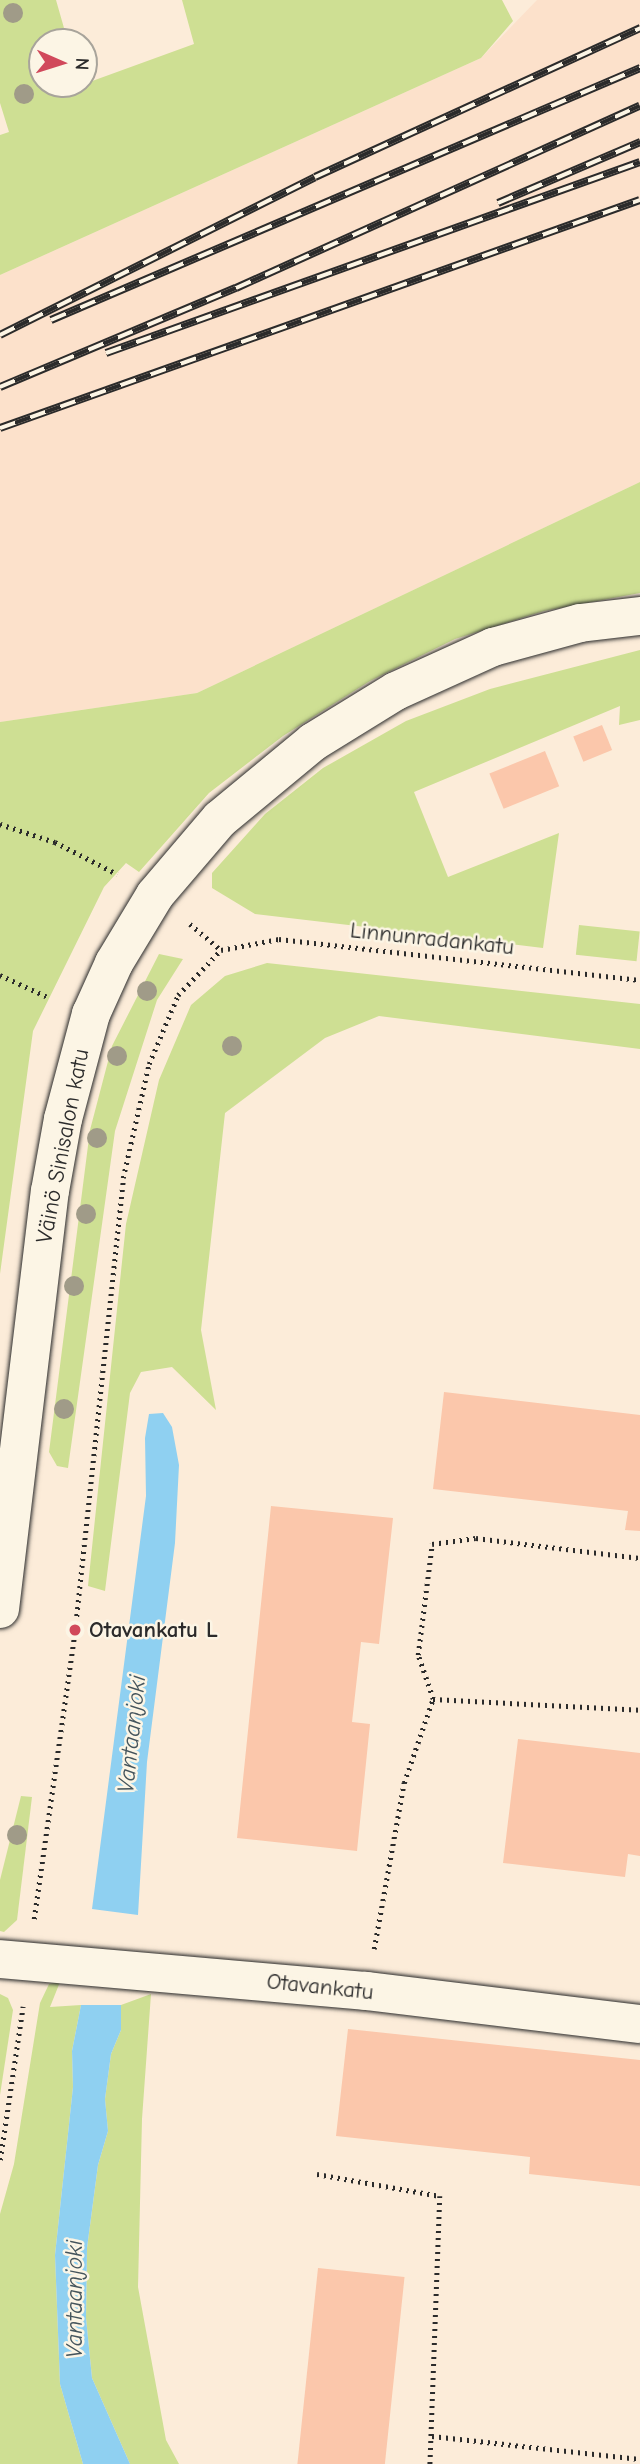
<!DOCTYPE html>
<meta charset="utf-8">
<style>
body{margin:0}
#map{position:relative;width:640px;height:2464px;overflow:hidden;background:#fcecd9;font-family:"Comic Neue",sans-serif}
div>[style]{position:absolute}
.built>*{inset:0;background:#fce1cb}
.green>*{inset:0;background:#cedf93;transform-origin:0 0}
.water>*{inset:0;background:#8fd0f1}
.building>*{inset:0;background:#fbc7ab;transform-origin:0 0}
.path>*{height:4.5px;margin-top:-2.25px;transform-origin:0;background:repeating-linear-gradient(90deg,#2b2b2b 0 2px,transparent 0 7px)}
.roads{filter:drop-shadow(0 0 2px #2b2b2b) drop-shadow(0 0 2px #2b2b2b)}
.minor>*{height:38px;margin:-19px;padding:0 19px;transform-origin:19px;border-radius:19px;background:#fcf5e5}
.rail>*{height:8px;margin-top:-4px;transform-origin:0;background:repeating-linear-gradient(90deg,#fcf5e5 0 16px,#2b2b2b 0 32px);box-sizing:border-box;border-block:2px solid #2b2b2b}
.trees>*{width:20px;height:20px;margin:-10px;border-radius:50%;background:#a09b88}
.dots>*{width:19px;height:19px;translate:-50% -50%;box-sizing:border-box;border:4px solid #fcf5e5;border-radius:50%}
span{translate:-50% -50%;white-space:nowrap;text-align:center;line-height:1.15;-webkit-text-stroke:5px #fcf5e5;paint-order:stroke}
.street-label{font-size:23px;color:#2b2b2b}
.poi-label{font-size:23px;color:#2b2b2b;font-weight:700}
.left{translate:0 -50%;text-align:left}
.water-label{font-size:24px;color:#44545c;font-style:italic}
.north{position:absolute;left:28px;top:28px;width:70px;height:70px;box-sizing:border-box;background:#fcf5e5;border:2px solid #a8a49b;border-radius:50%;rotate:93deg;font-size:19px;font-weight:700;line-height:28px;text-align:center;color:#2b2b2b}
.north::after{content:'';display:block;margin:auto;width:24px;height:32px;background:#d1495b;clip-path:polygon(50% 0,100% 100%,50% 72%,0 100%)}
</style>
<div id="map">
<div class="built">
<i style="clip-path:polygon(537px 0,640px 0,640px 482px,197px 693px,0 722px,0 275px,481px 58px)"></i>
</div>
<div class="green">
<i style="clip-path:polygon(0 0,56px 0,68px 42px,42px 42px,42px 84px,84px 84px,194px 44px,182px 0,502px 0,513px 21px,481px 58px,0 275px,0 135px,9px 132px,0 103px)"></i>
<i style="clip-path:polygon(640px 482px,640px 593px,544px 611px,455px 639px,370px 681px,283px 736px,209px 793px,139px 872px,126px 863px,104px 887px,33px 1031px,0 1274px,0 722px,197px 693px)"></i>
<i style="clip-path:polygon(640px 650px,640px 720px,619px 725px,620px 706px,414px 792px,448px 877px,559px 833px,543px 948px,255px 914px,212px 888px,212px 873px,265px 814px,323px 768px,406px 721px,490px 689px)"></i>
<i style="left:579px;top:925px;width:61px;height:30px;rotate:6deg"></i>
<i style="clip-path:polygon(159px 954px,183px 959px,157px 1000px,115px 1131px,68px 1468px,57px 1466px,49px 1452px,90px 1130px,112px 1046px)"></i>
<i style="clip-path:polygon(267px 963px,640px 1004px,640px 1049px,379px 1016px,325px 1038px,225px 1113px,201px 1330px,216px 1410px,172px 1367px,141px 1372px,130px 1393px,105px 1591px,88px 1586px,98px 1490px,126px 1224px,159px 1080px,191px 1005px,225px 976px)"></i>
<i style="clip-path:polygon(21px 1796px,32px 1797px,17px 1920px,4px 1932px,0 1931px,0 1880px)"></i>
<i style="clip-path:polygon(60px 1982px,50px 2007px,81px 2005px,72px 2051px,73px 2087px,55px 2255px,60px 2384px,83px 2464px,0 2464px,0 2214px,14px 2164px,40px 2003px,49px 1984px)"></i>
<i style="clip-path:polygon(0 1994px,8px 1998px,13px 2010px,0 2095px)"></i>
<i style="clip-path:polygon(151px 1994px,142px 2119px,138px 2287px,166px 2440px,179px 2464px,130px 2464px,92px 2378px,86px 2318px,87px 2248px,98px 2165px,108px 2131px,105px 2099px,111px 2054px,121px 2030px,121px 2005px)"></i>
</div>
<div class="water">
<i style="clip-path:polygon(163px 1413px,172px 1427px,179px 1465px,175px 1543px,147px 1762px,138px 1915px,92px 1909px,146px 1496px,145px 1438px,149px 1414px)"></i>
<i style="clip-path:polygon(81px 2005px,121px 2005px,121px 2030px,111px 2054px,105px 2099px,108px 2131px,98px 2165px,87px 2248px,86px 2318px,92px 2378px,130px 2464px,83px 2464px,60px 2384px,55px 2255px,73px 2087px,72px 2051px)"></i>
</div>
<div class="building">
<i style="left:602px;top:725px;width:27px;height:31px;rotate:68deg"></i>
<i style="left:545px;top:751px;width:38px;height:60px;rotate:68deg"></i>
<i style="clip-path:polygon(444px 1392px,640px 1415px,640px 1531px,625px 1530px,628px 1511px,433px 1489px)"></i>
<i style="clip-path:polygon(271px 1506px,393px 1518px,379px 1644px,361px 1642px,352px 1722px,370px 1724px,357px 1851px,237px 1838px)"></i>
<i style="clip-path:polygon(518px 1739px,640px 1753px,640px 1856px,628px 1854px,625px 1877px,503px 1863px)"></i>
<i style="clip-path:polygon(348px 2029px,640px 2060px,640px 2186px,529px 2174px,530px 2157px,336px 2136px)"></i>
<i style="left:318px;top:2268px;width:87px;height:197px;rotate:6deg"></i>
</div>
<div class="path">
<i style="left:0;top:824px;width:58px;rotate:18.1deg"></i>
<i style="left:55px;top:842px;width:70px;rotate:27.3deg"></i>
<i style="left:190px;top:924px;width:40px;rotate:40deg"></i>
<i style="left:221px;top:950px;width:59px;rotate:-10.7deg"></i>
<i style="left:279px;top:939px;width:363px;rotate:6.5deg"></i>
<i style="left:0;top:975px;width:55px;rotate:24.7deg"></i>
<i style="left:433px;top:1699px;width:207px;rotate:3deg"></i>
<i style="left:34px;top:1919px;width:292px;rotate:-81.9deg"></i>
<i style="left:75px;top:1630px;width:455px;rotate:-83.9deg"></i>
<i style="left:123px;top:1178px;width:117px;rotate:-77.2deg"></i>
<i style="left:149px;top:1064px;width:75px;rotate:-67.2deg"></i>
<i style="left:178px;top:995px;width:62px;rotate:-46.3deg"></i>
<i style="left:374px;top:1949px;width:169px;rotate:-79.8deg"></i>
<i style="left:404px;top:1783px;width:89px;rotate:-71deg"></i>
<i style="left:433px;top:1699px;width:46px;rotate:-108.8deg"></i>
<i style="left:418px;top:1655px;width:112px;rotate:-82.8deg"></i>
<i style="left:432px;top:1544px;width:44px;rotate:-7.8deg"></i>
<i style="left:476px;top:1538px;width:165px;rotate:7deg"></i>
<i style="left:0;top:2160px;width:155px;rotate:-81.5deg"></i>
<i style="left:317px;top:2174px;width:125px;rotate:10.1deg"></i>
<i style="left:440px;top:2196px;width:268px;rotate:92.1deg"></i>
<i style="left:432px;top:2436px;width:209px;rotate:6.3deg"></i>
</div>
<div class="roads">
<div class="minor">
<i style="left:0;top:1609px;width:421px;rotate:-83.2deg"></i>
<i style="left:50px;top:1191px;width:73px;rotate:-79.8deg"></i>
<i style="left:63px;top:1119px;width:109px;rotate:-75.1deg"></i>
<i style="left:91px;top:1014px;width:56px;rotate:-65.7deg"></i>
<i style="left:114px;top:963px;width:79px;rotate:-58.9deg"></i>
<i style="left:155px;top:895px;width:100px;rotate:-49.5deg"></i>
<i style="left:220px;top:819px;width:121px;rotate:-39.6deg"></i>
<i style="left:313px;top:742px;width:97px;rotate:-31.6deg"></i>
<i style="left:396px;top:691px;width:107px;rotate:-24.4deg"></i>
<i style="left:493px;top:647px;width:90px;rotate:-15.4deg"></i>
<i style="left:580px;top:623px;width:60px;rotate:-6.7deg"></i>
<i style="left:0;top:1959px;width:367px;rotate:5deg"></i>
<i style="left:366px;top:1991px;width:276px;rotate:6.9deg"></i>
</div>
</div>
<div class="rail">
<i style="left:498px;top:203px;width:155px;rotate:-23.2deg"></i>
<i style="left:51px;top:320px;width:641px;rotate:-23.16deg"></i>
<i style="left:0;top:335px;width:352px;rotate:-26.6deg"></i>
<i style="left:315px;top:177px;width:358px;rotate:-24.6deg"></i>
<i style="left:106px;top:353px;width:567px;rotate:-19.68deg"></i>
<i style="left:0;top:387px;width:256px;rotate:-22.8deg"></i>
<i style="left:236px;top:288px;width:443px;rotate:-24.3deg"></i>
<i style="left:0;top:428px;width:679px;rotate:-19.61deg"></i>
</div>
<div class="trees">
<i style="left:13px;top:13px"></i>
<i style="left:24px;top:94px"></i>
<i style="left:147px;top:991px"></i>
<i style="left:232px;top:1046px"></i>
<i style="left:117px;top:1056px"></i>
<i style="left:97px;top:1138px"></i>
<i style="left:86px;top:1214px"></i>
<i style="left:74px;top:1286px"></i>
<i style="left:64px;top:1409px"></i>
<i style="left:17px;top:1835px"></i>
</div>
<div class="dots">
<i style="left:75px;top:1630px;background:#d1495b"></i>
</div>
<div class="street-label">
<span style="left:432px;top:939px;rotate:6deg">Linnunradankatu</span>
<span style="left:63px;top:1146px;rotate:-79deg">Väinö Sinisalon katu</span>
<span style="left:320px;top:1987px;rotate:6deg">Otavankatu</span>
</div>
<div class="poi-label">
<span class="left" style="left:89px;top:1630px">Otavankatu L</span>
</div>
<div class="water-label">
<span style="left:132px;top:1734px;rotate:-84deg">Vantaanjoki</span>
<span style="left:75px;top:2299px;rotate:-90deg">Vantaanjoki</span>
</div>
<div class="north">N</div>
</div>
